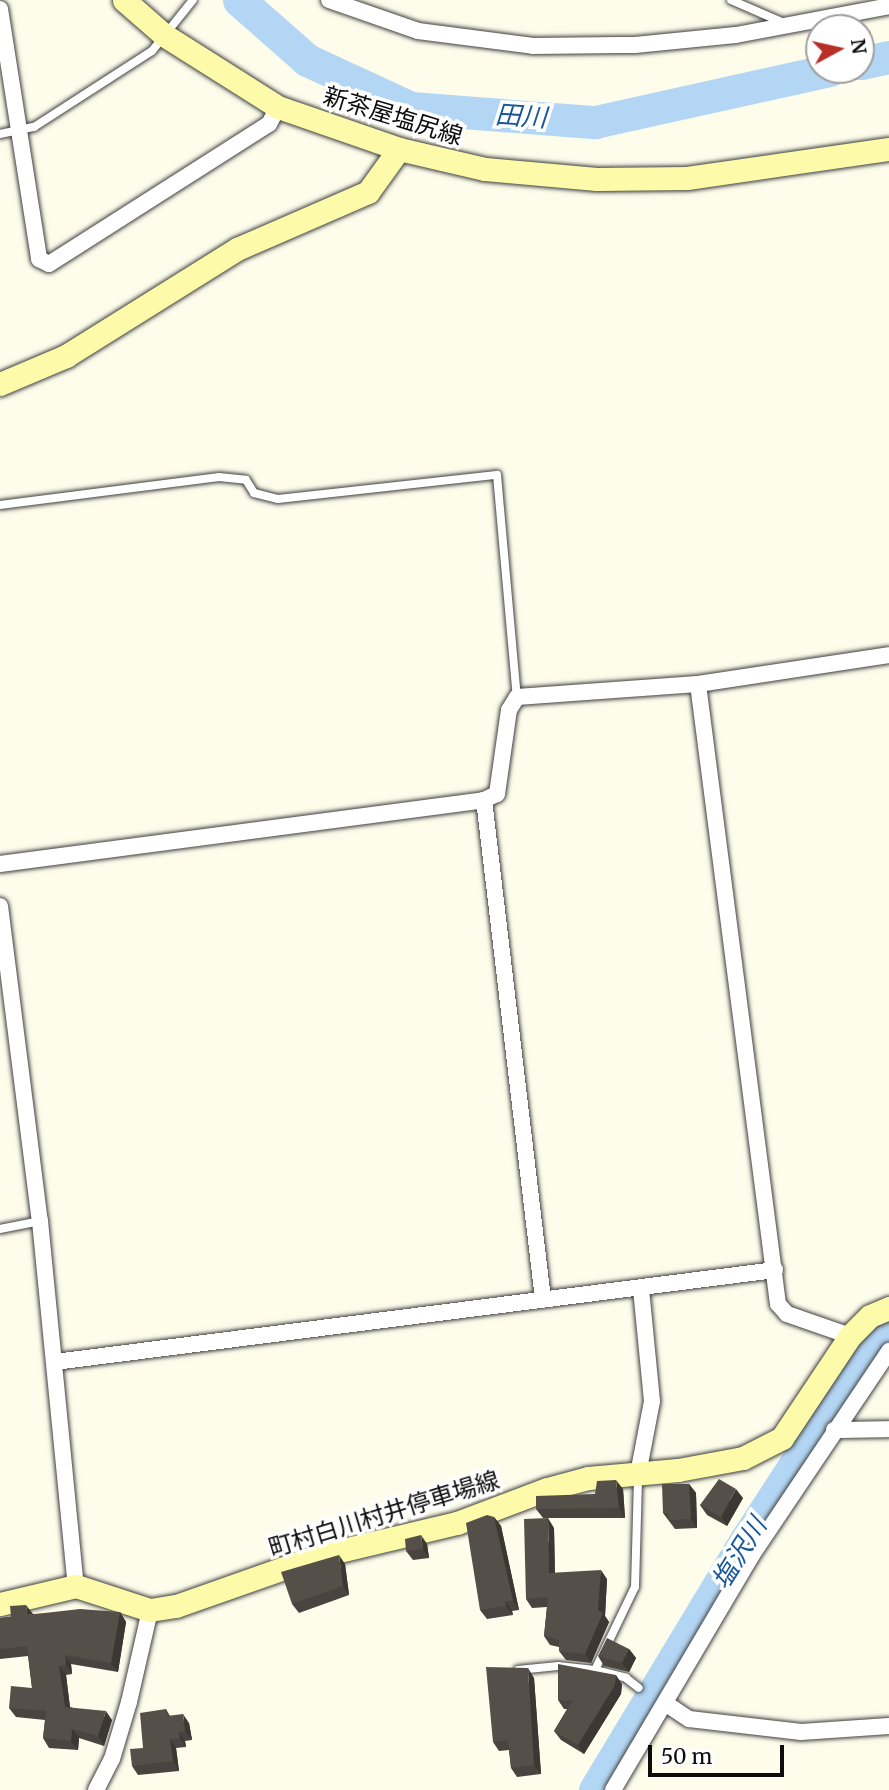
<!DOCTYPE html>
<meta charset="utf-8">
<style>
body{margin:0}
#map{position:relative;width:889px;height:1790px;overflow:hidden;background:#fefdec;font-family:Merriweather,"Noto Sans JP",serif}
div>[style]{position:absolute}
.river>*{height:33px;margin:-16.5px;padding:0 16.5px;transform-origin:16.5px;border-radius:16.5px;background:#b3d6f4}
.roads{filter:drop-shadow(0 0 2px #3f3f3f) drop-shadow(0 0 2px #3f3f3f)}
.lane>*{height:8px;margin:-4px;padding:0 4px;transform-origin:4px;border-radius:4px;background:#fff}
.street>*{height:16px;margin:-8px;padding:0 8px;transform-origin:8px;border-radius:8px;background:#fff}
.secondary>*{height:23px;margin:-11.5px;padding:0 11.5px;transform-origin:11.5px;border-radius:11.5px;background:#fdfba9}
.wall>*{inset:0;background:#49443f}
.shaded-wall>*{inset:0;background:#3c3733}
.building>*{inset:0;background:#554f49}
span{translate:-50% -50%;white-space:nowrap;text-align:center;line-height:1.15;-webkit-text-stroke:7px #fff;paint-order:stroke}
.street-label{font-size:24px;color:#0c0c0c}
.water-label{font-size:26px;color:#1a579a;font-style:italic}
.north{position:absolute;left:805px;top:14px;width:70px;height:70px;box-sizing:border-box;background:#fff;border:2px solid #9e9e9e;border-radius:50%;rotate:82deg;font-size:19px;font-weight:700;line-height:28px;text-align:center;color:#0c0c0c}
.north::after{content:'';display:block;margin:auto;width:24px;height:32px;background:#b82f29;clip-path:polygon(50% 0,100% 100%,50% 72%,0 100%)}
.scale{position:absolute;left:648px;top:1745px;width:136px;height:32px;box-sizing:border-box;border:4px solid #0c0c0c;border-top:0;padding-left:9px;font-size:21px;line-height:24px;white-space:nowrap;color:#0c0c0c;-webkit-text-stroke:5px #fff;paint-order:stroke}
</style>
<div id="map">
<div class="river">
<i style="left:239px;top:0;width:91px;rotate:41.4deg"></i>
<i style="left:307px;top:60px;width:115px;rotate:24.8deg"></i>
<i style="left:411px;top:108px;width:185px;rotate:4.4deg"></i>
<i style="left:595px;top:122px;width:241px;rotate:-12.5deg"></i>
<i style="left:861px;top:63px;width:29px;rotate:-12deg"></i>
<i style="left:595px;top:1790px;width:292px;rotate:-58.9deg"></i>
<i style="left:746px;top:1540px;width:262px;rotate:-57deg"></i>
</div>
<div class="roads">
<div class="lane">
<i style="left:731px;top:0;width:58px;rotate:23.5deg"></i>
<i style="left:0;top:134px;width:35px;rotate:-12deg"></i>
<i style="left:34px;top:127px;width:140px;rotate:-32.8deg"></i>
<i style="left:152px;top:51px;width:65px;rotate:-51.2deg"></i>
<i style="left:0;top:505px;width:221px;rotate:-7.3deg"></i>
<i style="left:219px;top:477px;width:27px;rotate:6deg"></i>
<i style="left:246px;top:480px;width:15px;rotate:58deg"></i>
<i style="left:254px;top:493px;width:25px;rotate:14deg"></i>
<i style="left:278px;top:499px;width:220px;rotate:-6.3deg"></i>
<i style="left:497px;top:475px;width:223px;rotate:84.9deg"></i>
<i style="left:0;top:1229px;width:41px;rotate:-11.3deg"></i>
<i style="left:518px;top:1670px;width:40px;rotate:-5.7deg"></i>
<i style="left:558px;top:1666px;width:37px;rotate:6deg"></i>
<i style="left:595px;top:1670px;width:32px;rotate:14deg"></i>
<i style="left:626px;top:1678px;width:16px;rotate:38deg"></i>
<i style="left:595px;top:1670px;width:92px;rotate:-64.3deg"></i>
<i style="left:635px;top:1587px;width:110px;rotate:-88.4deg"></i>
</div>
<div class="street">
<i style="left:329px;top:0;width:94px;rotate:19.2deg"></i>
<i style="left:418px;top:31px;width:116px;rotate:7.4deg"></i>
<i style="left:533px;top:46px;width:102px;rotate:-0.6deg"></i>
<i style="left:635px;top:45px;width:101px;rotate:-5.7deg"></i>
<i style="left:736px;top:35px;width:156px;rotate:-10.7deg"></i>
<i style="left:0;top:9px;width:253px;rotate:81.1deg"></i>
<i style="left:39px;top:259px;width:11px;rotate:27deg"></i>
<i style="left:49px;top:264px;width:261px;rotate:-32.5deg"></i>
<i style="left:269px;top:124px;width:19px;rotate:-62deg"></i>
<i style="left:698px;top:684px;width:625px;rotate:82.65deg"></i>
<i style="left:778px;top:1304px;width:13px;rotate:48deg"></i>
<i style="left:787px;top:1314px;width:67px;rotate:19.2deg"></i>
<i style="left:484px;top:800px;width:502px;rotate:83.26deg"></i>
<i style="left:0;top:864px;width:488px;rotate:-7.5deg"></i>
<i style="left:484px;top:800px;width:14px;rotate:-25deg"></i>
<i style="left:497px;top:794px;width:85px;rotate:-81.9deg"></i>
<i style="left:509px;top:710px;width:15px;rotate:-58deg"></i>
<i style="left:517px;top:697px;width:181px;rotate:-4.1deg"></i>
<i style="left:698px;top:684px;width:193px;rotate:-8.6deg"></i>
<i style="left:0;top:906px;width:318px;rotate:82.8deg"></i>
<i style="left:40px;top:1221px;width:367px;rotate:84.4deg"></i>
<i style="left:55px;top:1362px;width:726px;rotate:-7.28deg"></i>
<i style="left:834px;top:1430px;width:55px;rotate:-1deg"></i>
<i style="left:638px;top:1474px;width:74px;rotate:-79.1deg"></i>
<i style="left:652px;top:1401px;width:113px;rotate:-95.6deg"></i>
<i style="left:665px;top:1703px;width:29px;rotate:34deg"></i>
<i style="left:689px;top:1719px;width:113px;rotate:6.6deg"></i>
<i style="left:801px;top:1732px;width:88px;rotate:-3.9deg"></i>
<i style="left:96px;top:1790px;width:35px;rotate:-63deg"></i>
<i style="left:112px;top:1759px;width:59px;rotate:-73.4deg"></i>
<i style="left:129px;top:1702px;width:94px;rotate:-77.1deg"></i>
<i style="left:613px;top:1790px;width:273px;rotate:-59.4deg"></i>
<i style="left:752px;top:1555px;width:246px;rotate:-56.1deg"></i>
</div>
<div class="secondary">
<i style="left:124px;top:0;width:53px;rotate:41.2deg"></i>
<i style="left:164px;top:35px;width:135px;rotate:32.3deg"></i>
<i style="left:278px;top:107px;width:128px;rotate:19.1deg"></i>
<i style="left:399px;top:149px;width:88px;rotate:13.1deg"></i>
<i style="left:485px;top:169px;width:112px;rotate:5.1deg"></i>
<i style="left:597px;top:179px;width:90px;rotate:-0.6deg"></i>
<i style="left:687px;top:178px;width:204px;rotate:-8.2deg"></i>
<i style="left:0;top:384px;width:72px;rotate:-23deg"></i>
<i style="left:66px;top:356px;width:202px;rotate:-32deg"></i>
<i style="left:237px;top:249px;width:143px;rotate:-23.5deg"></i>
<i style="left:368px;top:192px;width:53px;rotate:-54.2deg"></i>
<i style="left:0;top:1604px;width:78px;rotate:-13.3deg"></i>
<i style="left:76px;top:1586px;width:78px;rotate:18deg"></i>
<i style="left:150px;top:1610px;width:26px;rotate:-9deg"></i>
<i style="left:176px;top:1606px;width:151px;rotate:-19.4deg"></i>
<i style="left:318px;top:1556px;width:143px;rotate:-13.4deg"></i>
<i style="left:457px;top:1523px;width:96px;rotate:-20.7deg"></i>
<i style="left:547px;top:1489px;width:42px;rotate:-15deg"></i>
<i style="left:588px;top:1478px;width:90px;rotate:-5.1deg"></i>
<i style="left:678px;top:1470px;width:66px;rotate:-10.5deg"></i>
<i style="left:743px;top:1458px;width:44px;rotate:-27.1deg"></i>
<i style="left:782px;top:1438px;width:123px;rotate:-56.3deg"></i>
<i style="left:850px;top:1336px;width:28px;rotate:-45deg"></i>
<i style="left:870px;top:1316px;width:21px;rotate:-23deg"></i>
</div>
</div>
<div class="wall">
<i style="clip-path:polygon(689px 1484px,696px 1493px,697px 1528px,675px 1529px,663px 1513px)"></i>
<i style="clip-path:polygon(623px 1489px,625px 1518px,543px 1518px,536px 1509px,595px 1494px)"></i>
<i style="clip-path:polygon(743px 1498px,727px 1526px,707px 1515px,700px 1505px)"></i>
<i style="clip-path:polygon(494px 1517px,501px 1526px,519px 1610px,512px 1611px,513px 1615px,487px 1619px,480px 1610px)"></i>
<i style="clip-path:polygon(554px 1528px,555px 1573px,607px 1579px,605px 1616px,609px 1622px,591px 1663px,566px 1660px,559px 1651px,559px 1647px,550px 1645px,544px 1636px,547px 1607px,532px 1608px,526px 1599px)"></i>
<i style="clip-path:polygon(427px 1544px,429px 1558px,413px 1560px,406px 1551px)"></i>
<i style="clip-path:polygon(345px 1564px,349px 1595px,299px 1613px,292px 1604px)"></i>
<i style="clip-path:polygon(120px 1612px,126px 1622px,118px 1672px,71px 1664px,72px 1674px,66px 1675px,70px 1707px,112px 1720px,104px 1746px,79px 1738px,78px 1750px,49px 1748px,43px 1738px,45px 1720px,16px 1717px,9px 1708px,32px 1688px,28px 1656px,0 1659px,0 1618px,33px 1614px)"></i>
<i style="clip-path:polygon(629px 1649px,636px 1658px,629px 1672px,604px 1666px,598px 1656px)"></i>
<i style="clip-path:polygon(534px 1678px,541px 1774px,517px 1777px,511px 1768px,509px 1750px,499px 1751px,493px 1742px)"></i>
<i style="clip-path:polygon(622px 1684px,621px 1694px,584px 1754px,561px 1740px,554px 1731px,567px 1709px,564px 1709px,558px 1700px)"></i>
<i style="clip-path:polygon(166px 1709px,170px 1716px,189px 1723px,192px 1740px,185px 1741px,186px 1747px,176px 1748px,179px 1771px,138px 1775px,132px 1766px)"></i>
</div>
<div class="shaded-wall">
<i style="clip-path:polygon(616px 1480px,623px 1489px,625px 1518px,619px 1508px)"></i>
<i style="clip-path:polygon(689px 1484px,696px 1493px,697px 1528px,691px 1519px)"></i>
<i style="clip-path:polygon(736px 1489px,743px 1498px,727px 1526px,721px 1517px)"></i>
<i style="clip-path:polygon(494px 1517px,501px 1526px,519px 1610px,513px 1601px)"></i>
<i style="clip-path:polygon(548px 1518px,554px 1528px,555px 1582px,549px 1573px)"></i>
<i style="clip-path:polygon(421px 1535px,427px 1544px,429px 1558px,423px 1549px)"></i>
<i style="clip-path:polygon(339px 1555px,345px 1564px,349px 1595px,343px 1586px)"></i>
<i style="clip-path:polygon(601px 1570px,607px 1579px,605px 1616px,609px 1622px,591px 1663px,585px 1654px)"></i>
<i style="clip-path:polygon(505px 1601px,512px 1611px,513px 1615px,506px 1606px)"></i>
<i style="clip-path:polygon(26px 1605px,33px 1614px,27px 1615px)"></i>
<i style="clip-path:polygon(120px 1612px,126px 1622px,118px 1672px,111px 1663px)"></i>
<i style="clip-path:polygon(629px 1649px,636px 1658px,629px 1672px,622px 1663px)"></i>
<i style="clip-path:polygon(65px 1655px,71px 1664px,72px 1674px,66px 1665px)"></i>
<i style="clip-path:polygon(59px 1666px,66px 1675px,71px 1716px,65px 1707px)"></i>
<i style="clip-path:polygon(528px 1668px,534px 1678px,541px 1774px,534px 1765px)"></i>
<i style="clip-path:polygon(616px 1675px,622px 1684px,621px 1694px,584px 1754px,578px 1745px)"></i>
<i style="clip-path:polygon(106px 1711px,112px 1720px,104px 1746px,98px 1736px)"></i>
<i style="clip-path:polygon(183px 1714px,189px 1723px,192px 1740px,185px 1731px)"></i>
<i style="clip-path:polygon(72px 1729px,79px 1738px,78px 1750px,71px 1741px)"></i>
<i style="clip-path:polygon(179px 1732px,185px 1741px,186px 1747px,180px 1738px)"></i>
<i style="clip-path:polygon(170px 1739px,176px 1748px,179px 1771px,173px 1761px)"></i>
</div>
<div class="building">
<i style="clip-path:polygon(719px 1479px,736px 1489px,721px 1517px,700px 1505px)"></i>
<i style="clip-path:polygon(616px 1480px,619px 1508px,536px 1509px,536px 1496px,595px 1494px,597px 1481px)"></i>
<i style="clip-path:polygon(662px 1484px,689px 1484px,691px 1519px,669px 1520px,668px 1513px,663px 1513px)"></i>
<i style="clip-path:polygon(487px 1515px,494px 1517px,513px 1601px,505px 1601px,506px 1606px,480px 1610px,466px 1523px)"></i>
<i style="clip-path:polygon(548px 1518px,549px 1573px,601px 1570px,598px 1610px,603px 1613px,585px 1654px,559px 1651px,559px 1640px,544px 1636px,548px 1597px,526px 1599px,524px 1519px)"></i>
<i style="clip-path:polygon(421px 1535px,423px 1549px,406px 1551px,405px 1539px)"></i>
<i style="clip-path:polygon(339px 1555px,343px 1586px,292px 1604px,281px 1572px)"></i>
<i style="clip-path:polygon(26px 1605px,27px 1615px,80px 1609px,120px 1612px,111px 1663px,65px 1655px,66px 1665px,59px 1666px,65px 1707px,106px 1711px,98px 1736px,72px 1729px,71px 1741px,43px 1738px,46px 1711px,9px 1708px,11px 1686px,32px 1688px,27px 1646px,0 1649px,0 1618px,11px 1617px,10px 1606px)"></i>
<i style="clip-path:polygon(607px 1638px,629px 1649px,622px 1663px,598px 1656px)"></i>
<i style="clip-path:polygon(558px 1664px,616px 1675px,615px 1685px,578px 1745px,554px 1731px,573px 1701px,558px 1700px)"></i>
<i style="clip-path:polygon(486px 1667px,528px 1668px,534px 1765px,511px 1768px,508px 1740px,493px 1742px)"></i>
<i style="clip-path:polygon(166px 1709px,167px 1716px,183px 1714px,185px 1731px,179px 1732px,180px 1738px,170px 1739px,173px 1761px,132px 1766px,130px 1749px,143px 1748px,140px 1713px)"></i>
</div>
<div class="street-label">
<span style="left:393px;top:116px;rotate:17deg">新茶屋塩尻線</span>
<span style="left:384px;top:1514px;rotate:-17deg">町村白川村井停車場線</span>
</div>
<div class="water-label">
<span style="left:521px;top:116px;rotate:4deg">田川</span>
<span style="left:739px;top:1553px;rotate:-58deg">塩沢川</span>
</div>
<div class="north">N</div>
<div class="scale">50 m</div>
</div>
